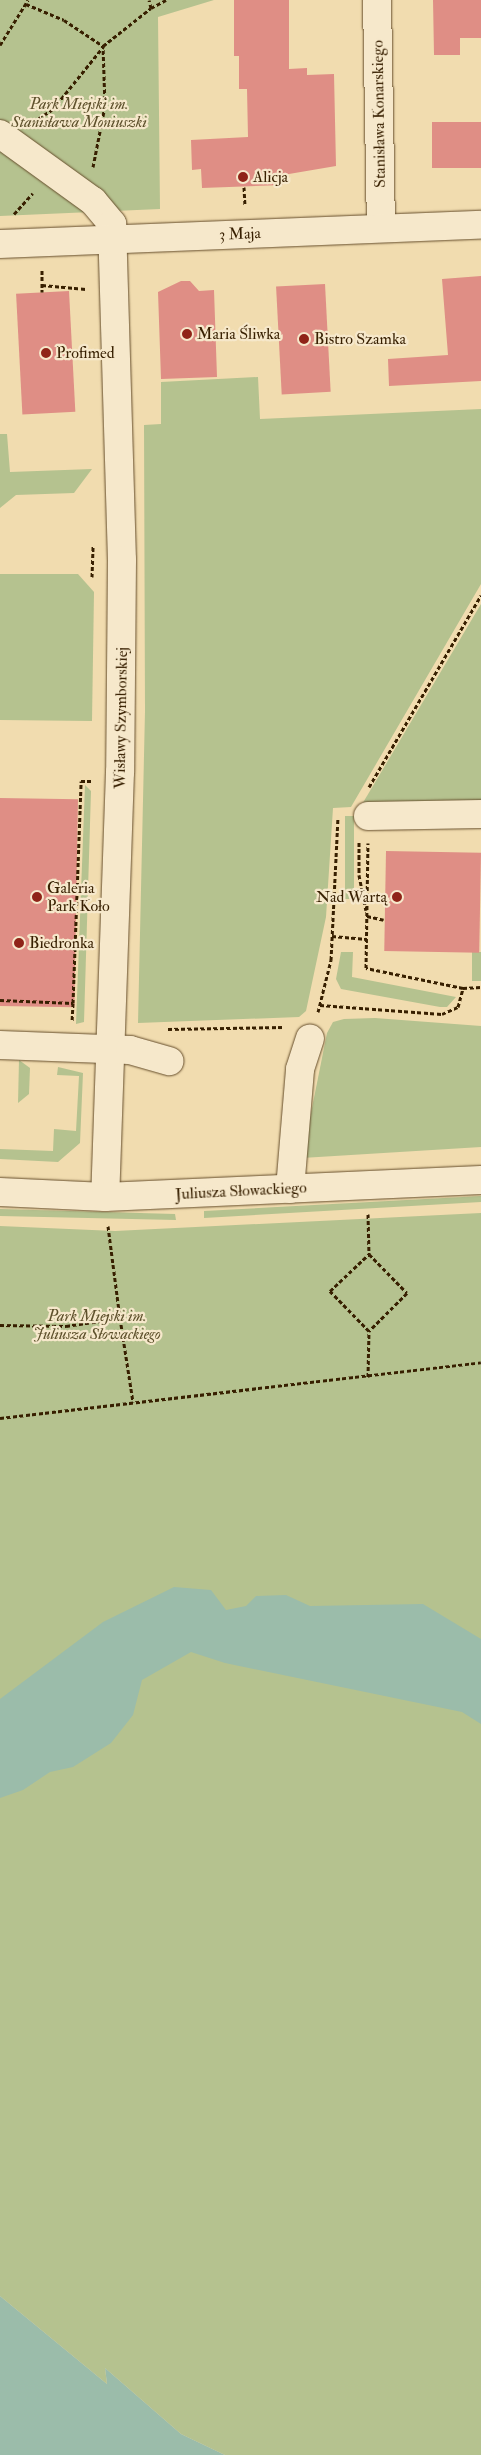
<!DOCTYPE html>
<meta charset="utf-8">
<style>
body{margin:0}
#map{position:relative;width:481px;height:2455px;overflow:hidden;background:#f1dcaf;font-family:"IM FELL Double Pica",serif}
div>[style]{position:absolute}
.green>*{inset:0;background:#b5c28f;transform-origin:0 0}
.water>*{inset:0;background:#9bbcaa}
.building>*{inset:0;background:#df8e85;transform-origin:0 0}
.path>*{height:3px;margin-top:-1.5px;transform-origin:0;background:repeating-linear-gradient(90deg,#371f00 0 4px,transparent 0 6.5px)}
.roads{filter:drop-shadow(0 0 1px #664e2c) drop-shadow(0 0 1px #664e2c)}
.minor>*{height:28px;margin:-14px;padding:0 14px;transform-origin:14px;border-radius:14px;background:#f6e8cb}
.dots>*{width:14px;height:14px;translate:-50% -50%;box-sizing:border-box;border:2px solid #f6e8cb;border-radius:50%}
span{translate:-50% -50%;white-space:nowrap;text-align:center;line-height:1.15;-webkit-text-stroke:4.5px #f6e8cb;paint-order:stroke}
.park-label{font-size:16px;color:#5d502b;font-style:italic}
.street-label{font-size:16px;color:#371f00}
.poi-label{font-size:16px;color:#371f00}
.left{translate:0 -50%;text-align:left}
.right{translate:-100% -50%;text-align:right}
</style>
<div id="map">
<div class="green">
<i style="clip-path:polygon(0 0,214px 0,158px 17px,160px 209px,0 216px)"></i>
<i style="clip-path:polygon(258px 377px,260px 419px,481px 409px,481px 584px,351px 807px,333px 808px,326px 917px,306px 1011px,299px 1017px,138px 1023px,145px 711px,144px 425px,161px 424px,161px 382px)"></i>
<i style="clip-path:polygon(0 434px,7px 434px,10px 472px,92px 469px,74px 493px,16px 495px,0 508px)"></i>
<i style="clip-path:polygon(0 574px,78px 574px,94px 592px,92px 721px,0 720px)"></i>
<i style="clip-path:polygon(481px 604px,481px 801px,361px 806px)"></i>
<i style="clip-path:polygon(85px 785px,91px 791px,84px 1022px,76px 1024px)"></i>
<i style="left:345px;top:816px;width:9px;height:83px"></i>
<i style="clip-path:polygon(341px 952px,353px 952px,352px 977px,456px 997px,447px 1007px,440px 1007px,341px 989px,336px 979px)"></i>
<i style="left:472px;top:952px;width:9px;height:29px"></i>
<i style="clip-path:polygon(375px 1018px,481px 1026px,481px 1147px,302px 1158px,327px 1033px,333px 1022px,344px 1019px)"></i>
<i style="clip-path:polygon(19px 1060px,30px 1068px,29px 1094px,18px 1103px)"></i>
<i style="clip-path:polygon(58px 1067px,83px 1073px,80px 1143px,58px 1162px,0 1159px,0 1149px,53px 1151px,54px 1129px,76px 1131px,79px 1076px,57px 1075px)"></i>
<i style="clip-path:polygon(481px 1196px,481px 1202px,204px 1218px,204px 1211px)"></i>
<i style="clip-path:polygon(0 1209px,175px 1214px,176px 1220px,0 1216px)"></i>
<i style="clip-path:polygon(481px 1213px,481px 2455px,225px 2455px,181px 2434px,105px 2368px,107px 2384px,0 2296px,0 1226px,115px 1231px)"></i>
</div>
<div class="water">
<i style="clip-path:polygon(174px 1587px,211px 1590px,226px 1610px,246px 1606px,256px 1596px,286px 1595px,310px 1606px,423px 1604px,481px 1639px,481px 1724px,462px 1712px,225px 1663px,191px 1652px,142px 1680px,133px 1715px,111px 1743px,73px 1767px,50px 1772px,23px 1790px,0 1798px,0 1699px,103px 1622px)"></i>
<i style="clip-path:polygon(0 2296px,107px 2384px,105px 2368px,181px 2434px,225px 2455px,0 2455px)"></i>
</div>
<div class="building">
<i style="clip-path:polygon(234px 0,289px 0,289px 69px,307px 68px,307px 75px,334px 74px,336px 166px,283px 175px,283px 185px,202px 188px,201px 169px,192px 170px,191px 140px,248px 137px,247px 89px,239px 89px,239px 56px,234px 56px)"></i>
<i style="clip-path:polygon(433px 0,481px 0,481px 38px,460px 38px,460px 55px,434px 55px)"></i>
<i style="left:481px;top:122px;width:46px;height:49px;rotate:90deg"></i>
<i style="clip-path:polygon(481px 276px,481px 381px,389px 386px,388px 359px,448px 355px,442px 279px)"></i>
<i style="clip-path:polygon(181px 281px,190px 281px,199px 291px,214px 290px,217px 377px,161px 379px,158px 292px)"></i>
<i style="left:325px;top:284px;width:108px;height:49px;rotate:87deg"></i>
<i style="left:69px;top:291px;width:121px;height:53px;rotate:87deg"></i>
<i style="left:0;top:798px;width:78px;height:208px;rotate:1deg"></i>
<i style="left:386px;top:851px;width:95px;height:100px;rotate:1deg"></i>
</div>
<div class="path">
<i style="left:26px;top:4px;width:41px;rotate:22.8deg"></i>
<i style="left:64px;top:20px;width:47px;rotate:33.7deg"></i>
<i style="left:103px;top:46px;width:61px;rotate:-38.4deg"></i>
<i style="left:151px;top:8px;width:8px;rotate:-104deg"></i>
<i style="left:151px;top:8px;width:17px;rotate:-28deg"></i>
<i style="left:0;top:45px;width:53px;rotate:-58.1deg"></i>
<i style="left:33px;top:122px;width:24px;rotate:-33deg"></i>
<i style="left:53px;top:109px;width:80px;rotate:-51.1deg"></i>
<i style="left:93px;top:167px;width:62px;rotate:-78.9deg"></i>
<i style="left:105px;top:106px;width:60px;rotate:-91.9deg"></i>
<i style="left:244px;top:187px;width:19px;rotate:87deg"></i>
<i style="left:14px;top:214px;width:28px;rotate:-48deg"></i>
<i style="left:42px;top:270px;width:22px;rotate:90deg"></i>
<i style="left:42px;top:285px;width:44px;rotate:5.2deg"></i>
<i style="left:92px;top:577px;width:32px;rotate:-88deg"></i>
<i style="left:369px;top:787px;width:222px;rotate:-59.7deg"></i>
<i style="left:359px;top:842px;width:33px;rotate:90deg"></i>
<i style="left:359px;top:875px;width:36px;rotate:79deg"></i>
<i style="left:367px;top:916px;width:17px;rotate:13deg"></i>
<i style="left:332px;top:936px;width:35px;rotate:5deg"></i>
<i style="left:463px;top:988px;width:18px;rotate:-3deg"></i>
<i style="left:0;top:1000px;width:73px;rotate:2.4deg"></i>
<i style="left:73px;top:1003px;width:18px;rotate:93deg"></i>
<i style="left:73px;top:1003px;width:222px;rotate:-87.9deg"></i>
<i style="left:81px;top:781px;width:11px"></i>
<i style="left:320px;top:1005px;width:122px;rotate:4.2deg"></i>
<i style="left:442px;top:1014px;width:17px;rotate:-24deg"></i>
<i style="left:458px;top:1007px;width:20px;rotate:-75deg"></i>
<i style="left:463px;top:988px;width:99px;rotate:-168.3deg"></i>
<i style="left:366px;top:968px;width:125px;rotate:-89.1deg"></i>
<i style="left:318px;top:1012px;width:54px;rotate:-76deg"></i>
<i style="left:331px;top:960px;width:142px;rotate:-87.2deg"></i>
<i style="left:168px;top:1029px;width:116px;rotate:-1deg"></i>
<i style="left:368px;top:1214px;width:40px;rotate:88.6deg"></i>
<i style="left:108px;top:1226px;width:93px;rotate:82.6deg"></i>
<i style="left:0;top:1325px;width:66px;rotate:0.9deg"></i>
<i style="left:66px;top:1326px;width:55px;rotate:-8.4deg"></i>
<i style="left:120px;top:1318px;width:85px;rotate:81.2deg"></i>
<i style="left:368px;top:1377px;width:46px;rotate:-88.8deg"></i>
<i style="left:369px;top:1331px;width:56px;rotate:-134.3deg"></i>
<i style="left:330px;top:1291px;width:54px;rotate:-43.5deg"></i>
<i style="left:369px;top:1254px;width:54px;rotate:45.7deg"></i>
<i style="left:407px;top:1293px;width:54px;rotate:135deg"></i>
<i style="left:0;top:1418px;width:484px;rotate:-6.6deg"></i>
</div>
<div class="roads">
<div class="minor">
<i style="left:377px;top:0;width:228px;rotate:89deg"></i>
<i style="left:0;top:134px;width:115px;rotate:35.8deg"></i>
<i style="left:93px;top:201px;width:30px;rotate:50deg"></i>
<i style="left:112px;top:224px;width:336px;rotate:88.3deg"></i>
<i style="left:122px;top:560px;width:212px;rotate:90.5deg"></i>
<i style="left:120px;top:772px;width:425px;rotate:92deg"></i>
<i style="left:0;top:244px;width:481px;rotate:-2.3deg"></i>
<i style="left:368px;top:816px;width:113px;rotate:-1deg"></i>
<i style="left:0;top:1045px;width:130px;rotate:2.2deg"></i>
<i style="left:130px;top:1050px;width:41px;rotate:15.8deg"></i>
<i style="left:290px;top:1189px;width:120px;rotate:-85.2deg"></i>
<i style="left:300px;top:1069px;width:32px;rotate:-72deg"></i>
<i style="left:0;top:1192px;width:105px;rotate:2.7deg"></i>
<i style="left:105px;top:1197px;width:376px;rotate:-2.6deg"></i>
</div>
</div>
<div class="dots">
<i style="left:243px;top:177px;background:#8f2418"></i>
<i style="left:187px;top:334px;background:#8f2418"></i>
<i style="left:304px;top:339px;background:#8f2418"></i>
<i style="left:46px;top:353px;background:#8f2418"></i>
<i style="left:37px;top:897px;background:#8f2418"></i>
<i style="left:397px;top:897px;background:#8f2418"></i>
<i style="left:19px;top:943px;background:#8f2418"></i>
</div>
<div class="park-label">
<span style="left:79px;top:113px">Park Miejski im.<br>Stanisława Moniuszki</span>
<span style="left:97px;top:1325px">Park Miejski im.<br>Juliusza Słowackiego</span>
</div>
<div class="street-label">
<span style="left:379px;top:114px;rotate:-91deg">Stanisława Konarskiego</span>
<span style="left:240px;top:234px;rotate:-2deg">3 Maja</span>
<span style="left:121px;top:718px;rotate:-89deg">Wisławy Szymborskiej</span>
<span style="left:241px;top:1191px;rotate:-3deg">Juliusza Słowackiego</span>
</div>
<div class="poi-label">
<span class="left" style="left:253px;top:177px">Alicja</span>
<span class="left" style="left:197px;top:334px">Maria Śliwka</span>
<span class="left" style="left:314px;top:339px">Bistro Szamka</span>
<span class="left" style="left:56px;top:353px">Profimed</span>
<span class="left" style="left:47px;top:897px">Galeria<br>Park Koło</span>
<span class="right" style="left:387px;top:897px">Nad Wartą</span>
<span class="left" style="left:29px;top:943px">Biedronka</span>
</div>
</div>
